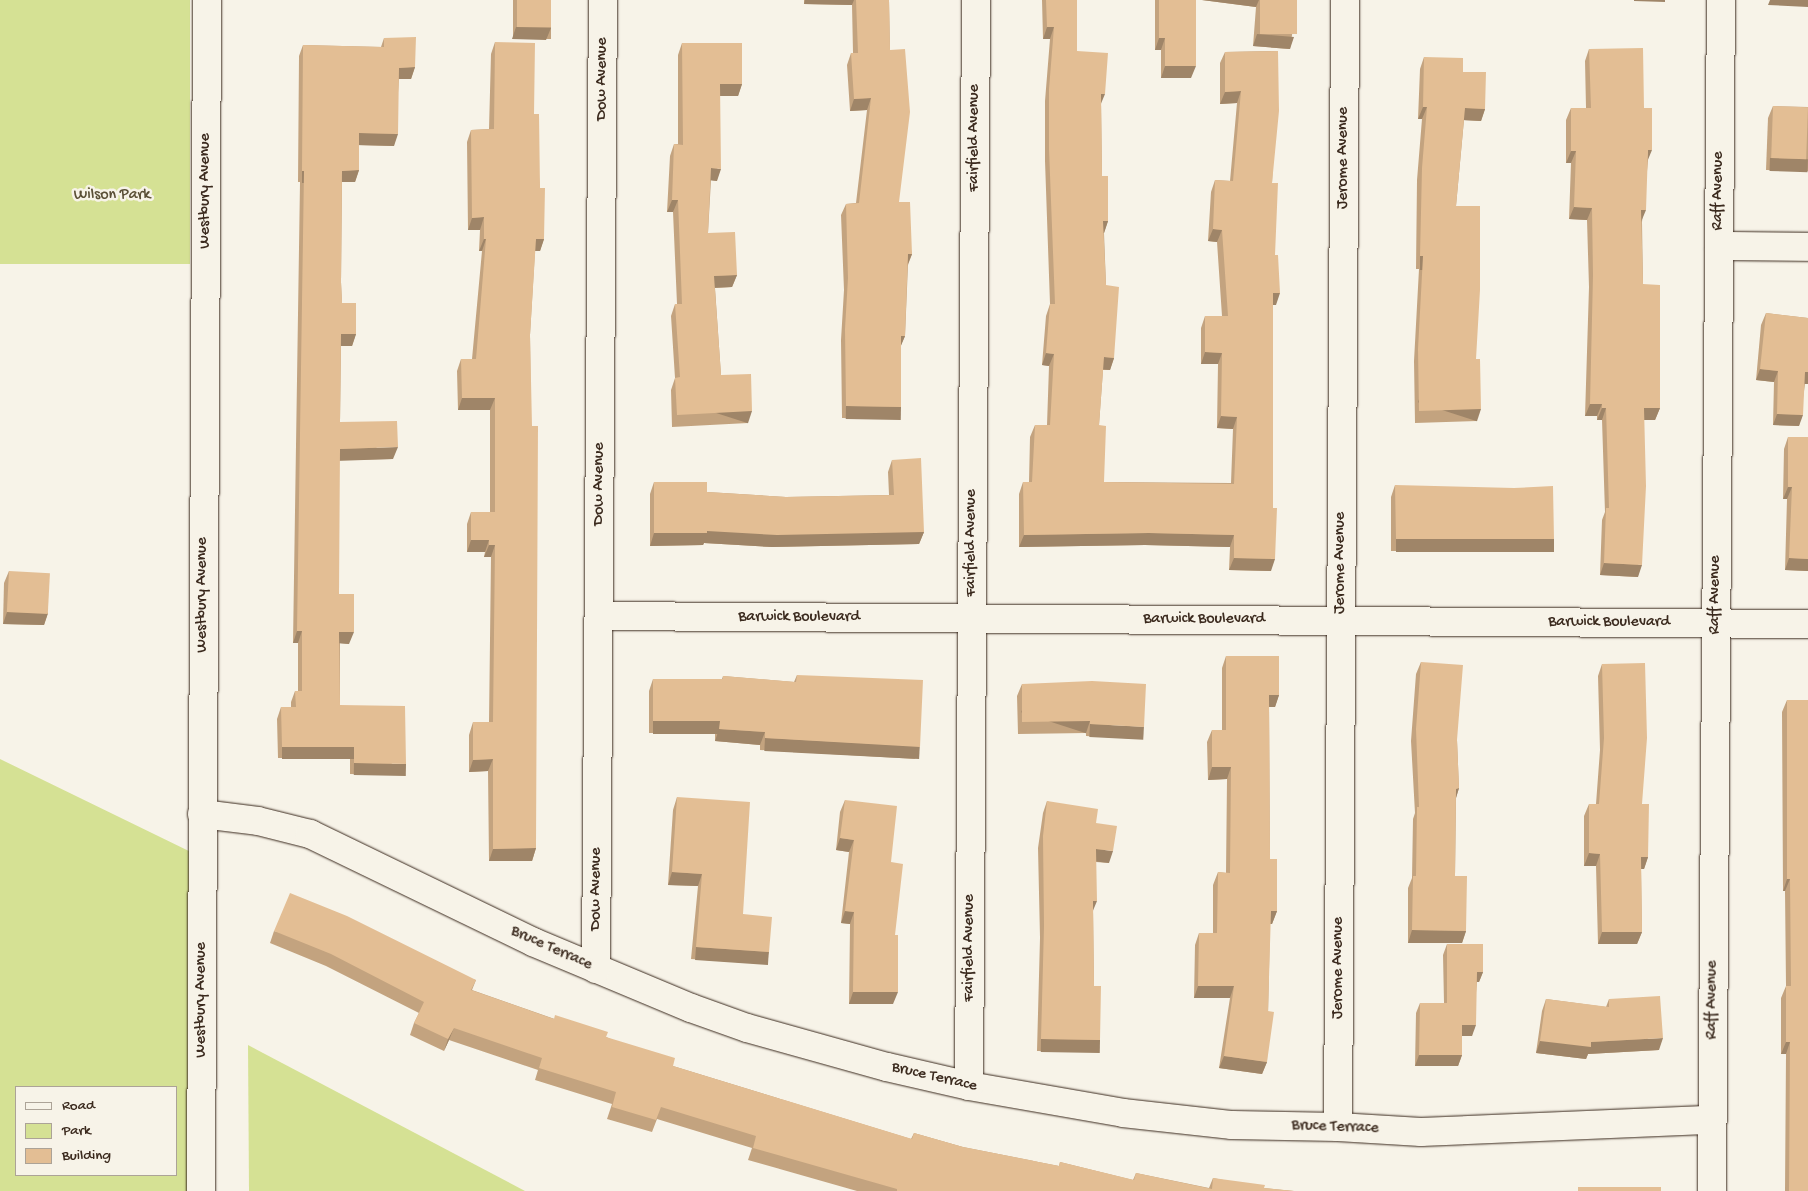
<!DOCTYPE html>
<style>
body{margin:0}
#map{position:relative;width:1808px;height:1191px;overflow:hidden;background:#f7f3e8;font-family:"Gochi Hand",sans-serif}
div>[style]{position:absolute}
.green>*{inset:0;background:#d5e194;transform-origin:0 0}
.roads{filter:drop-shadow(0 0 1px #3b2a1e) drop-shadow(0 0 1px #3b2a1e)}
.street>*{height:28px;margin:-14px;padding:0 14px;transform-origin:14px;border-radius:14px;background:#f7f3e8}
.secondary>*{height:28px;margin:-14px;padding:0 14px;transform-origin:14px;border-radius:14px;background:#f7f3e8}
.wall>*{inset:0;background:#c3a37f;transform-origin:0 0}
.shaded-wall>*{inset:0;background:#9f8568;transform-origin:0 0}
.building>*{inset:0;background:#e3be94;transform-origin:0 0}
span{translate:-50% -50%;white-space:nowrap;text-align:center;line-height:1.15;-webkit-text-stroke:5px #f7f3e8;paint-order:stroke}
.street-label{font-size:16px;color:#3b2a1e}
.park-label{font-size:16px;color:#5a4f36}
.legend{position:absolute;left:15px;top:1086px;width:162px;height:90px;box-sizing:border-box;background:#f7f3e8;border:1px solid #aca397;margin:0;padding:6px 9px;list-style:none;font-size:15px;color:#3b2a1e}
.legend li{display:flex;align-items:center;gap:10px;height:25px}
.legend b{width:25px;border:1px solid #aca397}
</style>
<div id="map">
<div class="green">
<i style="left:0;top:0;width:190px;height:264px"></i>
<i style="clip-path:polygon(evenodd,0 759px,195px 854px,193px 1191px,0 1191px,0 759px,16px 1087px,176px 1087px,176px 1175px,16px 1175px,16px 1087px)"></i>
<i style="clip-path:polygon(248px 1045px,525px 1191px,249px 1191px)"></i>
</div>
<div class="roads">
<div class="street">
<i style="left:1719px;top:246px;width:89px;rotate:0.6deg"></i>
<i style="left:599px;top:616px;width:1209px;rotate:0.38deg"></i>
<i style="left:202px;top:814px;width:56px;rotate:7.1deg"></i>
<i style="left:258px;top:821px;width:54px;rotate:14deg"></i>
<i style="left:310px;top:834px;width:248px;rotate:25.8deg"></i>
<i style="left:533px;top:942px;width:171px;rotate:22.7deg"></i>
<i style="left:691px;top:1008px;width:59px;rotate:19.7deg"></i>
<i style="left:747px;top:1028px;width:145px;rotate:15.6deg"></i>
<i style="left:887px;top:1067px;width:84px;rotate:13deg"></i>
<i style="left:969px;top:1086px;width:156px;rotate:9.9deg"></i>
<i style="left:1123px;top:1113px;width:110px;rotate:6.3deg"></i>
<i style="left:1232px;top:1125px;width:106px;rotate:1.1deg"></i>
<i style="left:1338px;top:1127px;width:83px;rotate:3.4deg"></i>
<i style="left:1421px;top:1132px;width:291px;rotate:-2.4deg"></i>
<i style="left:596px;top:969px;width:969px;rotate:-89.59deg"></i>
<i style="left:969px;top:1086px;width:1086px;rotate:-89.63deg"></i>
<i style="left:1338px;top:1127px;width:1127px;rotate:-89.64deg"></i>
<i style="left:1712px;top:1191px;width:1191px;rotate:-89.57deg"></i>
</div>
<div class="secondary">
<i style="left:201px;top:1191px;width:1191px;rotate:-89.71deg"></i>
</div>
</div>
<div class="wall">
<i style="left:513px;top:0;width:38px;height:39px"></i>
<i style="clip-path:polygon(804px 0,889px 0,890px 50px,899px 202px,912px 254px,908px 265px,905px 336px,901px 345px,901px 407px,897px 419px,842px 418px,841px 340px,844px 290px,841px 215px,846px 204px,856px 203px,867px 110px,850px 111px,847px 65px,851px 53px,853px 53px,852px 5px,804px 4px)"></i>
<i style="clip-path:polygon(1042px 0,1077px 0,1077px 51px,1101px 103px,1102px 176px,1108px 221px,1104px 233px,1106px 285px,1114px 358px,1110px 370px,1103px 370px,1099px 425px,1104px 482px,1231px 483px,1233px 429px,1217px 428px,1218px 364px,1201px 364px,1201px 328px,1205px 316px,1222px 316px,1217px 242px,1208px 241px,1211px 192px,1215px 180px,1230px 181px,1237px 103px,1220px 104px,1220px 63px,1225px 52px,1278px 51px,1272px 183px,1276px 305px,1273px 305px,1271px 571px,1229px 570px,1230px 547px,1145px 545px,1019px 547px,1019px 494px,1023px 482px,1029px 482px,1030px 437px,1035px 425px,1047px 425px,1049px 366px,1042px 365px,1046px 316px,1050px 304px,1045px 161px,1045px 101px,1050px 39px,1043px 39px)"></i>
<i style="clip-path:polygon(1155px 0,1196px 0,1191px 78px,1161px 78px,1161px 50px,1155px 50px)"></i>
<i style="clip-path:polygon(1202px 0,1297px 0,1290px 49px,1253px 46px,1256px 7px)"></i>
<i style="clip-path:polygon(384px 38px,415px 67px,411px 79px,399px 79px,394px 146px,359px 145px,359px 170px,355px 182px,342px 182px,341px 282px,342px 303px,356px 334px,352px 346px,341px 346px,340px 422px,393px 459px,339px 460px,339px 594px,349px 644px,340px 643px,340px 705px,402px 775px,350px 774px,350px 758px,278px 758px,277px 719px,281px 707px,291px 707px,291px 702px,295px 691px,298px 691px,298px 643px,293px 643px,300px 182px,298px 182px,299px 56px,303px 45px,381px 47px)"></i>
<i style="clip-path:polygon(495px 42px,534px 114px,544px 239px,540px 251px,535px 251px,530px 335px,536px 848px,532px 861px,489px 861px,488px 771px,469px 772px,469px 735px,473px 722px,489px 722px,491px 557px,484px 557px,485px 552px,467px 552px,467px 524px,471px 512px,490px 512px,490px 410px,458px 410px,457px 371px,461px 359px,472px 359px,482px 251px,479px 251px,480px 230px,468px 230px,467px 142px,471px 130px,489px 129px,491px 54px)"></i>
<i style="clip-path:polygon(682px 43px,742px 84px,738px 96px,720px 96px,717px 181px,711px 180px,708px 233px,737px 275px,732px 287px,715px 288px,721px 375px,748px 423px,672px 427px,671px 390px,675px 378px,671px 316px,675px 304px,677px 304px,673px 212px,667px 212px,670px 156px,674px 144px,678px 144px,678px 55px)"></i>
<i style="clip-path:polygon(1589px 49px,1644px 108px,1648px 161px,1642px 222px,1643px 284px,1660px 408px,1655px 420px,1644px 420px,1638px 577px,1600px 575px,1602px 520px,1605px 512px,1602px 420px,1597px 420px,1597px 416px,1585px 416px,1589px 287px,1587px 220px,1569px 219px,1571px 163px,1566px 163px,1566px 120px,1571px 108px,1586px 108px,1585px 61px)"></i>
<i style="clip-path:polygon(1424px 57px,1463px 72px,1485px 109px,1481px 121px,1464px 120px,1456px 206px,1476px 359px,1477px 421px,1415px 423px,1414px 361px,1419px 269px,1416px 269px,1417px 180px,1422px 119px,1418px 119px,1420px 69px)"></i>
<i style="clip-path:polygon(1773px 106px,1808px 107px,1808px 171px,1766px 170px,1768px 118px)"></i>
<i style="clip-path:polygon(1766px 313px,1808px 318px,1808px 384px,1805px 384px,1799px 426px,1773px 425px,1774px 382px,1756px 380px,1761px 325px)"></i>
<i style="clip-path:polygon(1788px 437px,1808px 437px,1808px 571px,1785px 570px,1787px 499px,1783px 499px,1784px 449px)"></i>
<i style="clip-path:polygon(892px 460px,924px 532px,919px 544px,772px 547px,704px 543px,703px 545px,650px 546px,650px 494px,654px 482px,707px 492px,786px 497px,889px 495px,888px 472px)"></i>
<i style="clip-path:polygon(1395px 485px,1554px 539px,1549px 551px,1391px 551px,1391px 497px)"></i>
<i style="clip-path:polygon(9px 571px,48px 613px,44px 625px,3px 624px,4px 583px)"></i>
<i style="clip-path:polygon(1226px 656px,1279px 695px,1275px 707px,1269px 707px,1270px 859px,1277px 911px,1272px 924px,1270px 924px,1267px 1062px,1262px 1074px,1219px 1068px,1230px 998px,1194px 998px,1195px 945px,1199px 933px,1213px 933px,1213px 885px,1218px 872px,1226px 873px,1227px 779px,1208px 780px,1207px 742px,1212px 730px,1222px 730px,1222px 668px)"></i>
<i style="clip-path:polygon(1421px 662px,1457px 740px,1459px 788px,1456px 798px,1455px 876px,1466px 931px,1462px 943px,1408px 943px,1408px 888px,1412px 878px,1413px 819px,1415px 813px,1411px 741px,1416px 674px)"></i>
<i style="clip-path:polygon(1602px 664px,1642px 804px,1648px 857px,1644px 869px,1641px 869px,1642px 932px,1637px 944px,1598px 944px,1596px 866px,1584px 866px,1584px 816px,1589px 804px,1596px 804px,1600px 750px,1598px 676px)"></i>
<i style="clip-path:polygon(797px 675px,916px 759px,760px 750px,760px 745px,715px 741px,715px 733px,649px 733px,649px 691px,653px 679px,722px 679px,723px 676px,794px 682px)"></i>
<i style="clip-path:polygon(1022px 684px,1140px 739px,1086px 736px,1086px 733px,1018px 734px,1017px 696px)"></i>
<i style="clip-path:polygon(1787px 700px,1808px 1191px,1785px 1191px,1786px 1054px,1781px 1054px,1781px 998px,1786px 986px,1785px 891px,1783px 891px,1782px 712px)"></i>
<i style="clip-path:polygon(677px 797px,743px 914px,769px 952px,765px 964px,691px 959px,698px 886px,668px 885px,673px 810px)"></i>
<i style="clip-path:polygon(845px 800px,891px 862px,895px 935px,893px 1004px,849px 1004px,850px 924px,841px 923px,849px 852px,836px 850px,840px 812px)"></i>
<i style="clip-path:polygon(1047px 801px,1096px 823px,1109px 863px,1096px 862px,1093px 910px,1094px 986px,1100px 1040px,1096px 1052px,1037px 1051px,1040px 938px,1038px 848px,1043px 813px)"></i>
<i style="clip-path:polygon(274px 931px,476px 980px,472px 990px,606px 1037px,673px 1066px,911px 1139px,914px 1133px,963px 1147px,1059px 1166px,1060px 1162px,1133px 1180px,1136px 1173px,1209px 1188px,1213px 1178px,1264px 1188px,1294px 1191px,857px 1191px,748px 1160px,752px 1148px,657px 1119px,652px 1132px,607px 1119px,612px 1104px,535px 1080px,538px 1070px,449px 1040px,444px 1051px,410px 1035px,414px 1023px,419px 1013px,326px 966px,270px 943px)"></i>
<i style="clip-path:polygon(1447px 944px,1483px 972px,1479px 982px,1477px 982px,1472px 1036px,1462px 1036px,1462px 1055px,1458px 1066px,1415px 1066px,1416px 1013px,1420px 1003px,1444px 1003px,1443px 955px)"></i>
<i style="clip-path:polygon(1546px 999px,1606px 1007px,1609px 999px,1659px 1050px,1588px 1054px,1586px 1059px,1536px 1053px,1542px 1011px)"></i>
</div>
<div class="shaded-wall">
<i style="clip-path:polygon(805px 0,854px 0,852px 5px,804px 4px)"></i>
<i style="clip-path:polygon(1202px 0,1259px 0,1256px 7px)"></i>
<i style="clip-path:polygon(1634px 0,1665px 0,1665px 2px,1634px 1px)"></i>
<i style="clip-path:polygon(1770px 0,1808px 0,1808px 7px,1768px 5px)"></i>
<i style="clip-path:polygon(516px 27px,551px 28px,546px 40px,512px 39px)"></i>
<i style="clip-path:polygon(1047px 27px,1054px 27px,1050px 39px,1043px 39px)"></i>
<i style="clip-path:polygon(1257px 34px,1294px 37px,1290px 49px,1253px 46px)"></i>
<i style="clip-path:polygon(1159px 38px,1165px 38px,1161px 50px,1155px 50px)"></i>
<i style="clip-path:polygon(1165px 66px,1196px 66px,1191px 78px,1161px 78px)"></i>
<i style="clip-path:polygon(415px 67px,411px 79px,395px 79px,399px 68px)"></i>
<i style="clip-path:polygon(720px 84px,742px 84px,738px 96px,716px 96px)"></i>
<i style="clip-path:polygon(1241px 91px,1237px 103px,1220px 104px,1225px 92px)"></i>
<i style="clip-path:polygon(1101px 94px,1105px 94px,1100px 106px)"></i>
<i style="clip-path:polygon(871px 98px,867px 110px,850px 111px,854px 99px)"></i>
<i style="clip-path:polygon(1423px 107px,1427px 107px,1422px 119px,1418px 119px)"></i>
<i style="clip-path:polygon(1465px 108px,1485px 109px,1481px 121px,1461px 120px)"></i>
<i style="clip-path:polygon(359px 133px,398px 134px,394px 146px,355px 145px)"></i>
<i style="clip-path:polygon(1648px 150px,1652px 150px,1647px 162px)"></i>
<i style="clip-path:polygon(1571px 151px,1576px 151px,1571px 163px,1566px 163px)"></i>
<i style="left:1770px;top:158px;width:38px;height:13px;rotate:2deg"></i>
<i style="clip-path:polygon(711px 168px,721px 169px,717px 181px,707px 180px)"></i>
<i style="clip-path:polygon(359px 170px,355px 182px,338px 182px,342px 171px)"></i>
<i style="left:302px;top:171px;width:2px;height:12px"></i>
<i style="clip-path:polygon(672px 200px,678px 200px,673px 212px,667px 212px)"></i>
<i style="clip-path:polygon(1574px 207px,1592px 208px,1587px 220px,1569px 219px)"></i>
<i style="clip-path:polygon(1641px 210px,1646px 210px,1641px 222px)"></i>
<i style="clip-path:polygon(484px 217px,480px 230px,468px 230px,472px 218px)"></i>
<i style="clip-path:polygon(1103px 221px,1108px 221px,1104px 233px,1099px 233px)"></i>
<i style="clip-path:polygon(1213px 229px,1222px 230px,1217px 242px,1208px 241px)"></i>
<i style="clip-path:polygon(484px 239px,486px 239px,482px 251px,479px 251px)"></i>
<i style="clip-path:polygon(536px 239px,544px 239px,540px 251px,532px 251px)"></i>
<i style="clip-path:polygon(908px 254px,912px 254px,907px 266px)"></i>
<i style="left:1420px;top:256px;width:3px;height:14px"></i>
<i style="clip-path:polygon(737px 275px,732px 287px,710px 288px,714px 276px)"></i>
<i style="clip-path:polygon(1273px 293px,1280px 293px,1276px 305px,1269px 305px)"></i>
<i style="clip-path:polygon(341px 334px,356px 334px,352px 346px,336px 346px)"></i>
<i style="clip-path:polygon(901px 336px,905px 336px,900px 348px)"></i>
<i style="clip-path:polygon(1205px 352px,1222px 353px,1218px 364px,1201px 364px)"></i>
<i style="clip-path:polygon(1046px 353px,1054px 354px,1049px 366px,1042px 365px)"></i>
<i style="clip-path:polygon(1104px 357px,1114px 358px,1110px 370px,1099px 369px)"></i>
<i style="clip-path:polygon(1760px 369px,1778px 371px,1774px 382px,1756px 380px)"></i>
<i style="clip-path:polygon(1805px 372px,1808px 372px,1808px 384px,1801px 384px)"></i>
<i style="clip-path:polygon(462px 398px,495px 398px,490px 410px,458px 410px)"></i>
<i style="clip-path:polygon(1590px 404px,1602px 404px,1597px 416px,1585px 416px)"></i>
<i style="left:846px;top:406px;width:55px;height:13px;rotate:1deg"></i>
<i style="clip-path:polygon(1602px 408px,1606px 408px,1602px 420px,1597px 420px)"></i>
<i style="clip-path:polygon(1644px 408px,1660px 408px,1655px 420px,1639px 420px)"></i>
<i style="left:1481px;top:409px;width:13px;height:62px;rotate:108deg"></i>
<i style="left:752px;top:411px;width:13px;height:75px;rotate:108deg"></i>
<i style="clip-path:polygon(1777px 414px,1803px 415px,1799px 426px,1773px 425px)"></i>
<i style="clip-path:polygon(1221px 416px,1237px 417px,1233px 429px,1217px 428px)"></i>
<i style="clip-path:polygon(398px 447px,393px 459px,335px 461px,340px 449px)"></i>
<i style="clip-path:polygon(1788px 487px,1792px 487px,1787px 499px,1783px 499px)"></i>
<i style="clip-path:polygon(707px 531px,924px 532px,919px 544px,772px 547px,704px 543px,703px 545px,650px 546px,654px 533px)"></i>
<i style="clip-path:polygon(1149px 533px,1234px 535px,1230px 547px,1145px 545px,1019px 547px,1024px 535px)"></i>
<i style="left:1396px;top:539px;width:158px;height:13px"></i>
<i style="clip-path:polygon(471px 540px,489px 540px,485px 552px,467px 552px)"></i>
<i style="clip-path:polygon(489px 545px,495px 545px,491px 557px,484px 557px)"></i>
<i style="clip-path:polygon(1234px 558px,1275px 559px,1271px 571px,1229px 570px)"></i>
<i style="clip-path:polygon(1789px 558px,1808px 559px,1808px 571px,1785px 570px)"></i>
<i style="clip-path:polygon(1604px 563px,1642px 565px,1638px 577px,1600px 575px)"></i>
<i style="clip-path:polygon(7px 612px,48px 613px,44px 625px,3px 624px)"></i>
<i style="clip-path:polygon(297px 631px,302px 631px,298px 643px,293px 643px)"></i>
<i style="clip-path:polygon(339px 632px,354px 632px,349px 644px,335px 643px)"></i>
<i style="clip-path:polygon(1269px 695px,1279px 695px,1275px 707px,1264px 707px)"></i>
<i style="left:653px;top:721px;width:67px;height:13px"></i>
<i style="left:1090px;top:721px;width:13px;height:68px;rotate:108deg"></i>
<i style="left:1090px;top:724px;width:54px;height:13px;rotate:3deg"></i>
<i style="clip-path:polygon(719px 729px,765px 732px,760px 745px,715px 741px)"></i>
<i style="left:765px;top:738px;width:155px;height:13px;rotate:3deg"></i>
<i style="left:282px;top:747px;width:72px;height:12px"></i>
<i style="clip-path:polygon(493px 759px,488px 771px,469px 772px,473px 760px)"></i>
<i style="left:354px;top:763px;width:52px;height:12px;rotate:1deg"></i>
<i style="clip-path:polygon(1212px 767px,1231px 767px,1227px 779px,1208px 780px)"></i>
<i style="clip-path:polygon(1459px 788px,1455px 801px,1456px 789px)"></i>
<i style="clip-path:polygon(840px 838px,854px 840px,849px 852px,836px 850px)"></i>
<i style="clip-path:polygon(536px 848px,532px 861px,489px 861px,493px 849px)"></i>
<i style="clip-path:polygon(1096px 849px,1113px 851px,1109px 863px,1092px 861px)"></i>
<i style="clip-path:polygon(1589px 853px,1600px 854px,1596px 866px,1584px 866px)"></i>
<i style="clip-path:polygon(1641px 857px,1648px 857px,1644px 869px,1637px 869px)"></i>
<i style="clip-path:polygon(672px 872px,702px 874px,698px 886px,668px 885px)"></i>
<i style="clip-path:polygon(1787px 879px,1790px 879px,1785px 891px,1783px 891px)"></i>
<i style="clip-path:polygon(1093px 901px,1097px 901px,1092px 913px)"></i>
<i style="clip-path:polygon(845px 911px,854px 912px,850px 924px,841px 923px)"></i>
<i style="clip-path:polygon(1271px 911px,1277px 911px,1272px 924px,1266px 924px)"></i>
<i style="clip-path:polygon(1412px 930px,1466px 931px,1462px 943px,1408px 943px)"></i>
<i style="clip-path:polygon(1602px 932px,1642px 932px,1637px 944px,1598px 944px)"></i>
<i style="left:696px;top:947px;width:73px;height:13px;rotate:4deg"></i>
<i style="clip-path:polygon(1477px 972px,1483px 972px,1479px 982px,1473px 982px)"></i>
<i style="clip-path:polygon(1198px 986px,1234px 986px,1230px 998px,1194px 998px)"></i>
<i style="clip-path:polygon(853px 992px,898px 992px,893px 1004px,849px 1004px)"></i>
<i style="clip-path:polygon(1462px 1025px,1476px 1025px,1472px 1036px,1458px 1036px)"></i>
<i style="clip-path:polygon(454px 1028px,449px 1040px,444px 1051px,448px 1039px)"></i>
<i style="clip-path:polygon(1663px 1038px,1659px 1050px,1588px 1054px,1586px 1059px,1536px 1053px,1540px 1041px,1591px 1042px)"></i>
<i style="left:1041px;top:1039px;width:59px;height:13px;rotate:1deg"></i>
<i style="clip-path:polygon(1786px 1042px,1790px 1042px,1786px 1054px,1781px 1054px)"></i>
<i style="clip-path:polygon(1419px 1055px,1462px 1055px,1458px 1066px,1415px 1066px)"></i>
<i style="clip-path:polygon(1224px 1056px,1267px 1062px,1262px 1074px,1219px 1068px)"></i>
</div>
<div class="building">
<i style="left:517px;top:0;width:34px;height:27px"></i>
<i style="clip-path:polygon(856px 0,889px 0,890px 50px,905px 49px,910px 112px,899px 202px,910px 202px,912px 254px,908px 254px,905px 336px,901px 336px,901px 407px,846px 406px,845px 329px,848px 278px,846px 204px,859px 203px,871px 98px,854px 99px,851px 53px,858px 53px)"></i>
<i style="clip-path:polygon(1046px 0,1077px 0,1077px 51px,1108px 53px,1105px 94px,1101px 94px,1102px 176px,1108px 176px,1108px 221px,1103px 221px,1106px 285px,1119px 287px,1114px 358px,1104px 357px,1099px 425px,1106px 426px,1104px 482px,1234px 484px,1237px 417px,1221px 416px,1222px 353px,1205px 352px,1205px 316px,1228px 316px,1222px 230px,1213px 229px,1215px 180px,1233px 181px,1241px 91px,1225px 92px,1225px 52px,1278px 51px,1279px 111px,1272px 183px,1278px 183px,1275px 255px,1278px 255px,1280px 293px,1273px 293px,1273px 508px,1277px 508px,1275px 559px,1234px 558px,1234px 535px,1149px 533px,1024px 535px,1023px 482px,1032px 482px,1035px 425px,1050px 425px,1054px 354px,1046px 353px,1050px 304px,1055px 304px,1049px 149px,1049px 89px,1054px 27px,1047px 27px)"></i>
<i style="clip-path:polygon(1159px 0,1196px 0,1196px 66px,1165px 66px,1165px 38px,1159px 38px)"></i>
<i style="left:1260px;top:0;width:37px;height:34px"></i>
<i style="clip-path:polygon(416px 37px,415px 67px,399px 68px,398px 134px,359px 133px,359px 170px,342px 171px,341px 282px,342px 303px,356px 303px,356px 334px,341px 334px,340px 422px,397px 421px,398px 447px,340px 449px,339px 594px,354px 594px,354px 632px,339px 632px,340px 705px,405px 706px,406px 764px,354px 763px,354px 747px,282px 747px,281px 707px,296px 707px,295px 691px,302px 691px,302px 631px,297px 631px,304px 171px,302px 171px,303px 45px,384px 47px,384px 38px)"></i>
<i style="clip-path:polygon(495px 42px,535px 43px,534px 114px,539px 114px,540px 188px,545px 188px,544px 239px,536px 239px,530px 335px,532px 426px,538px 426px,536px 848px,493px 849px,493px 759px,473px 760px,473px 722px,493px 722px,495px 545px,489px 545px,489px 540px,471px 540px,471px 512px,495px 512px,495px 398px,462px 398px,461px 359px,476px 359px,486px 239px,484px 239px,484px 217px,472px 218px,471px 130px,494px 129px)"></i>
<i style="clip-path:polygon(682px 43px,742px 43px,742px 84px,720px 84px,721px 169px,711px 168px,708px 233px,735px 232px,737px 275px,714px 276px,721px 375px,751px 374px,752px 411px,677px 415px,675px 378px,680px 377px,675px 304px,682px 304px,678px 200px,672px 200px,674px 144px,683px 145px)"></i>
<i style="clip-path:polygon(1643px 48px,1644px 108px,1652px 108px,1652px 150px,1648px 150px,1646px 210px,1641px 210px,1643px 284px,1660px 285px,1660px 408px,1644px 408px,1646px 486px,1642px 565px,1604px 563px,1606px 508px,1609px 508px,1606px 408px,1602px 408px,1602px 404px,1590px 404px,1593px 275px,1592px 208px,1574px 207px,1576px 151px,1571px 151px,1571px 108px,1591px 108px,1589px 49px)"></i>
<i style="clip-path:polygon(1424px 57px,1463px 58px,1463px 72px,1486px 72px,1485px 109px,1465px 108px,1456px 206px,1480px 206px,1480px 290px,1476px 359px,1480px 359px,1481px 409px,1419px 411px,1418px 349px,1423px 256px,1420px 256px,1422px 168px,1427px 107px,1423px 107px)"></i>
<i style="left:1773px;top:106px;width:35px;height:52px;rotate:2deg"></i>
<i style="clip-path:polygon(1766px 313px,1808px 318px,1808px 372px,1805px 372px,1803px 415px,1777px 414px,1778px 371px,1760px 369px)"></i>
<i style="clip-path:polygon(1788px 437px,1808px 437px,1808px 559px,1789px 558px,1792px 487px,1788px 487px)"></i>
<i style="clip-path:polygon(921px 458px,924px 532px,777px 535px,707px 531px,707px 533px,654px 533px,654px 482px,707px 482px,707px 492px,786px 497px,894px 495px,892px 460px)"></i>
<i style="clip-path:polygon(1395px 485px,1514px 488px,1553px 486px,1554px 539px,1396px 539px)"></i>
<i style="left:9px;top:571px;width:41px;height:41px;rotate:3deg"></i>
<i style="clip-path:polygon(1226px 656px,1279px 656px,1279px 695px,1269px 695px,1270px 859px,1277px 859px,1277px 911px,1271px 911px,1268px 1011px,1274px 1012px,1267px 1062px,1224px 1056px,1234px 986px,1198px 986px,1199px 933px,1217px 933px,1218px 872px,1230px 873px,1231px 767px,1212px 767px,1212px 730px,1226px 730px)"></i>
<i style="clip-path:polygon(1421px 662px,1463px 665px,1457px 740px,1459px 788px,1456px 789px,1455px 876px,1467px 876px,1466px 931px,1412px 930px,1413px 876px,1416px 876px,1417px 807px,1419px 807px,1416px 729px)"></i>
<i style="clip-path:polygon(1645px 663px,1647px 738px,1642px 804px,1649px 804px,1648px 857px,1641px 857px,1642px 932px,1602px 932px,1600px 854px,1589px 853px,1589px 804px,1599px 804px,1604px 738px,1602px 664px)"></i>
<i style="clip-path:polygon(797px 675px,923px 680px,920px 747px,765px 738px,765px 732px,719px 729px,720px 721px,653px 721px,653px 679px,723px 679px,723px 676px,796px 682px)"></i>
<i style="clip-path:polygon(1092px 681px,1146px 684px,1144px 727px,1090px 724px,1090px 721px,1022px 722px,1022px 684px)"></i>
<i style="clip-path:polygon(1787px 700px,1808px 700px,1808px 1191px,1789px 1191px,1790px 1042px,1786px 1042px,1786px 986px,1791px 986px,1790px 879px,1787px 879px)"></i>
<i style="clip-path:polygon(677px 797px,750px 802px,743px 914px,772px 917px,769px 952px,696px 947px,702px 874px,672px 872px)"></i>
<i style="clip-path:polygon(845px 800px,897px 806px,891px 862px,903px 864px,895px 935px,898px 935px,898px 992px,853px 992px,854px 912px,845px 911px,854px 840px,840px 838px)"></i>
<i style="clip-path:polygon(1047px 801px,1098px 809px,1096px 823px,1117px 826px,1113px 851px,1096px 849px,1097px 901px,1093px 901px,1094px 986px,1101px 986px,1100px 1040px,1041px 1039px,1044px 926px,1043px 836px)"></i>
<i style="clip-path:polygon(290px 893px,347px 916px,476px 980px,471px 990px,554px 1019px,555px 1015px,608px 1032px,606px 1037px,675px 1058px,673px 1066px,912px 1139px,914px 1133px,963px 1147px,1059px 1166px,1060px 1162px,1134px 1180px,1136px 1173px,1212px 1189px,1213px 1178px,1265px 1185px,1264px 1188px,1294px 1191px,897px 1191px,897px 1189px,753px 1148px,756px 1136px,661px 1107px,656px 1120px,612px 1107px,616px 1092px,539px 1068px,542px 1058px,454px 1028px,448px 1039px,414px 1023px,424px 1002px,331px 954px,274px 931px)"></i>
<i style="clip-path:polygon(1447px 944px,1483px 944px,1483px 972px,1477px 972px,1476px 1025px,1462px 1025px,1462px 1055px,1419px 1055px,1420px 1003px,1447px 1003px)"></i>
<i style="clip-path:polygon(1660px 996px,1663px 1038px,1591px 1042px,1591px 1047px,1540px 1041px,1546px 999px,1609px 1007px,1609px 999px)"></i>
<i style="clip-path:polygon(1578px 1187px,1661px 1187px,1661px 1191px,1570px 1191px,1578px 1191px)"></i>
</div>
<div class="street-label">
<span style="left:603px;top:79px;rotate:-90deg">Dow Avenue</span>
<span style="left:975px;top:138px;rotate:-90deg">Fairfield Avenue</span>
<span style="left:1344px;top:158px;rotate:-90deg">Jerome Avenue</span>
<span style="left:206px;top:191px;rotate:-90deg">Westbury Avenue</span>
<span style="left:1719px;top:191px;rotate:-90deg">Raff Avenue</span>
<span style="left:600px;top:484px;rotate:-90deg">Dow Avenue</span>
<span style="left:972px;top:543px;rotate:-90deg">Fairfield Avenue</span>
<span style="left:1341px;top:563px;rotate:-90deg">Jerome Avenue</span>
<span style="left:203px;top:595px;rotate:-90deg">Westbury Avenue</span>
<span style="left:1716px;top:595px;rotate:-90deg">Raff Avenue</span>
<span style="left:799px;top:618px">Barwick Boulevard</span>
<span style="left:1204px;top:620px">Barwick Boulevard</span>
<span style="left:1609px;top:623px">Barwick Boulevard</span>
<span style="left:597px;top:889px;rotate:-90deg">Dow Avenue</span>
<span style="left:970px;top:948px;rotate:-90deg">Fairfield Avenue</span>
<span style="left:551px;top:949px;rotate:24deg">Bruce Terrace</span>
<span style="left:1339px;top:968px;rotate:-90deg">Jerome Avenue</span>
<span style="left:202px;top:1000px;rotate:-90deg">Westbury Avenue</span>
<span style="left:1713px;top:1000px;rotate:-90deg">Raff Avenue</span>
<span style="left:934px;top:1078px;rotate:13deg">Bruce Terrace</span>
<span style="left:1335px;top:1128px;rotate:2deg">Bruce Terrace</span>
</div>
<div class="park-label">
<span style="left:112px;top:196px">Wilson Park</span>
</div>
<ul class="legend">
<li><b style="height:6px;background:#f7f3e8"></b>Road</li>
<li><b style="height:14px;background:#d5e194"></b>Park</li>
<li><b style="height:14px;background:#e3be94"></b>Building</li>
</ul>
</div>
